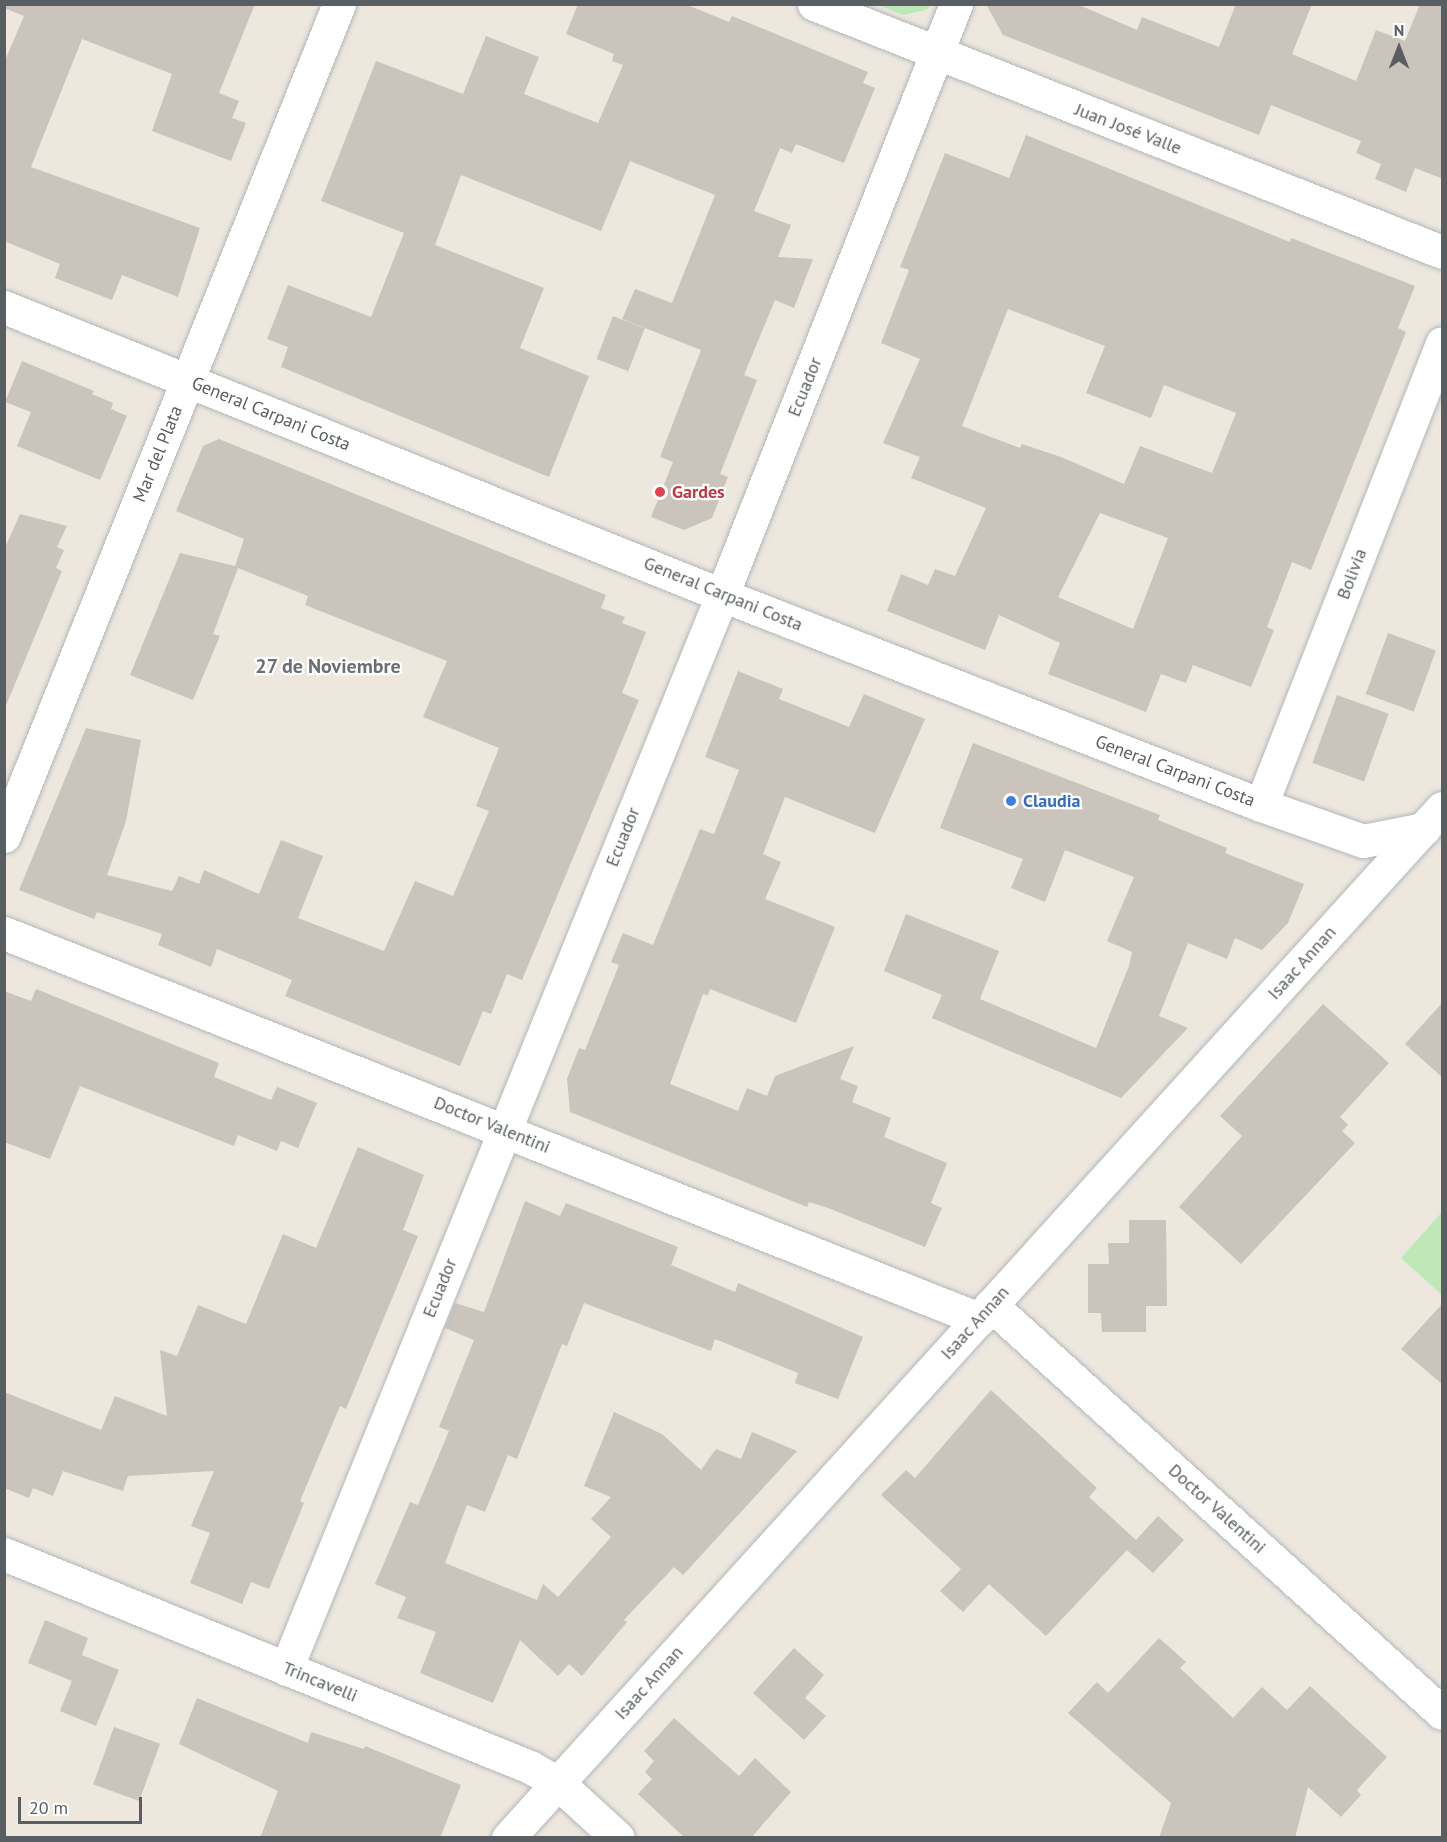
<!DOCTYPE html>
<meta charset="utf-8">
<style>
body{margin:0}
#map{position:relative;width:1447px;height:1842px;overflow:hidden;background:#ede7de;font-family:"PT Sans",sans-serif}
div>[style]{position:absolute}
.green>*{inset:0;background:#bfe8b7}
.building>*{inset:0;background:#cac4bd;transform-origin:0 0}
.roads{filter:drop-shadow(0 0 2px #b2b7bb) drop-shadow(0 0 2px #b2b7bb)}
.minor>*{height:33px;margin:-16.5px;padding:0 16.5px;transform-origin:16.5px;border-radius:16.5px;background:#fff}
.dots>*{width:16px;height:16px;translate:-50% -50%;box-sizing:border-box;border:3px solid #fff;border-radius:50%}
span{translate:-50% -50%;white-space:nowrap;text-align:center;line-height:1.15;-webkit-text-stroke:4.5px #fff;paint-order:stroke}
.street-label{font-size:18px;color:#585e62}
.health-label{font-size:18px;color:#be3a42;font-weight:700}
.left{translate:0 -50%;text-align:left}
.shop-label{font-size:18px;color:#366cbe;font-weight:700}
.neighbourhood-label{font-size:20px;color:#697074;font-weight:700}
.frame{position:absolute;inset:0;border:6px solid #585e62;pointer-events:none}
.north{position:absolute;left:1369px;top:18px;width:60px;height:60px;-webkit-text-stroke:4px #fff;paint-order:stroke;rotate:0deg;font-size:16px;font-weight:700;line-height:24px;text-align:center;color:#585e62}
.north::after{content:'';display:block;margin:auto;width:21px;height:27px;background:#585e62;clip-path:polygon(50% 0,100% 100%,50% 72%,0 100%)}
.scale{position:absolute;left:18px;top:1797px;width:124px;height:27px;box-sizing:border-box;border:3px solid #585e62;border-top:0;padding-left:8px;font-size:18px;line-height:21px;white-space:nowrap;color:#585e62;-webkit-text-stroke:4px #fff;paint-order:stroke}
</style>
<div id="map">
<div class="green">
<i style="clip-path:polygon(878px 5px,932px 5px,926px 10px,903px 15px)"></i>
<i style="clip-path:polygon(1442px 1212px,1442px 1295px,1401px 1258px)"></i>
</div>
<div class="building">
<i style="clip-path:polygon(4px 4px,255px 4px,219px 93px,239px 101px,232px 118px,246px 123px,231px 161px,152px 131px,172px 74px,82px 39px,31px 167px,200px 228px,178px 297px,122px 275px,112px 300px,55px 278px,60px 264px,4px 241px,4px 63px,24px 16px,4px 8px)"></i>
<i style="clip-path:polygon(578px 4px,685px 4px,729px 22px,732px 16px,868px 72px,863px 83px,875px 88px,844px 163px,796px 144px,792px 153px,780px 148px,754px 211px,791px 225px,778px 257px,813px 259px,794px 308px,775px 300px,744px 375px,757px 380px,720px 474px,728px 477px,712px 518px,684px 530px,651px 517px,673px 462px,660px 457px,701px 350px,622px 319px,635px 289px,672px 303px,715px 195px,630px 161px,601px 231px,461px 175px,435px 245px,544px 288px,520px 348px,589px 376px,549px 477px,281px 367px,288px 347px,267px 339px,288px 285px,371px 317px,404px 233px,321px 201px,376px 61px,463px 94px,486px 36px,539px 57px,524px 94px,598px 123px,623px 65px,612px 61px,614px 54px,566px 34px)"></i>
<i style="clip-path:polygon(986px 4px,1077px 4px,1137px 30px,1142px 17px,1219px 47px,1236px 4px,1312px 4px,1292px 54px,1356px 81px,1376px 30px,1405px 41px,1420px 4px,1443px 4px,1443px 179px,1415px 168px,1406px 192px,1375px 179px,1381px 164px,1356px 153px,1361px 141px,1271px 105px,1259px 135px,1003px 35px)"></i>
<i style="clip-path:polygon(evenodd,1026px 135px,1290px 242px,1291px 238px,1415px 286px,1398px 328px,1406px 332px,1311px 570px,1292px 562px,1267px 627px,1274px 630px,1251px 687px,1193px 665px,1186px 683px,1161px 674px,1146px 712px,1048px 674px,1060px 643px,999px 615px,985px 650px,887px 611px,901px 574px,928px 585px,935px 569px,955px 576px,986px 508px,911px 478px,920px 457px,883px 443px,920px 359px,881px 343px,909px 270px,900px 267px,945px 153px,1009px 178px,1026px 135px,1008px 309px,1105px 346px,1086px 393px,1151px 418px,1164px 385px,1236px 413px,1212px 473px,1140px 446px,1124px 484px,1061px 457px,1022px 444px,1020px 448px,962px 426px,1008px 309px,1026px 135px,1100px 513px,1168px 538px,1133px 629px,1058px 597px,1100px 513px)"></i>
<i style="left:613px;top:316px;width:34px;height:46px;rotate:21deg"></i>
<i style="clip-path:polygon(22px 361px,94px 391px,92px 394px,113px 403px,111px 409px,127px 416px,100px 480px,17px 446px,31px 412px,5px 402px)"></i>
<i style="clip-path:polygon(219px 439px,606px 595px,601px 608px,625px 617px,622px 623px,646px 632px,622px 693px,639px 700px,522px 980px,507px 974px,491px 1014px,483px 1011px,460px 1066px,285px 996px,292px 980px,217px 949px,211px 967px,158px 945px,162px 934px,97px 912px,94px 919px,19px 890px,86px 728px,141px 740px,126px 821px,107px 875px,172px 891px,179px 876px,199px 884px,204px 870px,259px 894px,281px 840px,323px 856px,298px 918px,384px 951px,415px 881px,453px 896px,489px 811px,476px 806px,499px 748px,423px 717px,447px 661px,305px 605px,308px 596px,238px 568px,213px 634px,220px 636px,193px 700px,130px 675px,180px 553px,235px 566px,244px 539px,176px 511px,203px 446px)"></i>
<i style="clip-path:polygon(20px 514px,67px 526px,57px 547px,64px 550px,56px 568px,62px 571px,5px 708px,4px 550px)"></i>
<i style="left:1388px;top:633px;width:51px;height:65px;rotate:20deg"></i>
<i style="clip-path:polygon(738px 671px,783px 689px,779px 699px,849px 727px,864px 694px,925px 719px,875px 833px,785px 797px,763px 854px,781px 862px,765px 899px,835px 927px,796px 1023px,710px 989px,708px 995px,703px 994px,670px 1084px,738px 1111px,747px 1088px,767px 1096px,775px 1076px,854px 1046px,840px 1079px,858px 1086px,852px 1102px,891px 1118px,884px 1137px,947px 1163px,931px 1203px,942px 1208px,925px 1247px,828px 1208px,809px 1202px,807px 1207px,570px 1112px,567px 1079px,579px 1048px,585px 1050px,619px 965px,611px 962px,623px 933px,653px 945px,700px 829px,714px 834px,739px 770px,705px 757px)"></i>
<i style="left:1337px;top:695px;width:55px;height:72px;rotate:20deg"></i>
<i style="clip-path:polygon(973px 743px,1160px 815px,1158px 820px,1227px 848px,1225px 853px,1304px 884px,1288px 923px,1262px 950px,1235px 938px,1227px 959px,1188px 943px,1159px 1016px,1188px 1028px,1121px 1098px,932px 1018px,942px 995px,884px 971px,906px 914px,999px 951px,980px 999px,1096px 1048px,1129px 966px,1132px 952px,1107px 941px,1134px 877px,1065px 850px,1045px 902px,1011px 888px,1023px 859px,940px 828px)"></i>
<i style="clip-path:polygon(36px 989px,219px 1063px,214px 1077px,271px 1100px,277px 1087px,317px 1103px,298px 1148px,281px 1141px,277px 1151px,238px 1135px,234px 1146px,80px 1086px,50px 1159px,4px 1142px,4px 991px,31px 1001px)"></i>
<i style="clip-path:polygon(1443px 1002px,1443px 1078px,1405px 1044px)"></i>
<i style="clip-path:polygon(1323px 1004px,1389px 1063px,1340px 1117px,1348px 1125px,1342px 1131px,1355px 1143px,1241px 1264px,1179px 1207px,1242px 1136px,1220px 1116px)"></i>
<i style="clip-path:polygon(358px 1147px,424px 1175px,403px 1230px,418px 1236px,346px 1409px,340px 1406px,300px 1501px,304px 1503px,269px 1589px,251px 1582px,242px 1604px,190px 1583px,210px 1533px,191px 1526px,214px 1471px,128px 1476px,123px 1491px,63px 1471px,53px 1496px,33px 1488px,29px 1498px,4px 1488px,4px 1392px,101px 1430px,115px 1396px,167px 1416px,160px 1350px,177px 1356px,198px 1305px,246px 1324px,283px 1234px,316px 1248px)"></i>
<i style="clip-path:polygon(525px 1201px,560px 1216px,566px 1203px,678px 1247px,671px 1265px,735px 1292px,738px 1283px,863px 1337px,838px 1399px,795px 1383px,798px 1373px,715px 1339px,711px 1351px,584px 1303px,567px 1346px,562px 1344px,517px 1459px,508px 1455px,485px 1512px,467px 1505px,445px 1563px,537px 1600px,543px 1584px,558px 1597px,611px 1537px,591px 1519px,611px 1497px,584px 1486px,614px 1412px,662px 1434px,701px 1470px,716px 1449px,741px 1459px,752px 1432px,797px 1451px,683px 1575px,674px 1567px,624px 1620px,627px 1622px,582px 1676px,569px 1664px,558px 1676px,520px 1640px,493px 1703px,420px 1673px,436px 1632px,397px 1618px,406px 1597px,375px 1584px,410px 1502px,418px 1505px,449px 1431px,439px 1427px,474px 1340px,445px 1328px,455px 1303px,484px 1312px)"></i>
<i style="clip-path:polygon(1129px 1220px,1166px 1220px,1167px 1306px,1146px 1306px,1146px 1332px,1102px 1332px,1101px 1313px,1088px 1313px,1088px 1264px,1109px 1264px,1108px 1243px,1129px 1243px)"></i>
<i style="clip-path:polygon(1443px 1303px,1443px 1385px,1401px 1349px)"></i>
<i style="clip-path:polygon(991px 1390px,1097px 1488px,1089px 1497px,1136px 1540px,1158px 1516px,1184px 1540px,1153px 1573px,1127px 1550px,1046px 1636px,989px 1584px,963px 1612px,940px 1591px,961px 1569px,881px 1495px,906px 1470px,915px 1478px)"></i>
<i style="clip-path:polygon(45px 1620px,88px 1638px,82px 1655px,119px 1670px,96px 1726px,60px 1711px,72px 1681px,28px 1663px)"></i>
<i style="clip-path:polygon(1159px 1638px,1186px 1662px,1180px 1668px,1233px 1718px,1262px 1687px,1287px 1710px,1310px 1686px,1387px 1757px,1357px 1790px,1361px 1795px,1341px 1817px,1308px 1787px,1295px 1838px,1159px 1838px,1171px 1803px,1068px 1713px,1097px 1682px,1108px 1693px)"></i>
<i style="clip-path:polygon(794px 1648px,824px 1675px,805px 1698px,826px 1716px,804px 1740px,753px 1693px)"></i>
<i style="clip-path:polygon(197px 1698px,308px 1743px,311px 1732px,364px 1749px,365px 1746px,461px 1785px,440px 1838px,260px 1838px,278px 1791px,179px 1744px)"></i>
<i style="clip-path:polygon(674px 1718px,739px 1776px,755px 1758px,791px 1792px,751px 1838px,685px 1838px,638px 1794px,652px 1779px,645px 1772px,654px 1761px,644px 1751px)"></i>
<i style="left:114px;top:1727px;width:49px;height:61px;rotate:20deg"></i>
</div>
<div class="roads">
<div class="minor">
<i style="left:814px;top:4px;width:675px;rotate:21.55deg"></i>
<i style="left:4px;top:307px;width:774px;rotate:21.86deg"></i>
<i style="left:722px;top:595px;width:578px;rotate:21.29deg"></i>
<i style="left:1261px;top:805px;width:108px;rotate:19.4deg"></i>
<i style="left:1363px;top:841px;width:62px;rotate:-11.1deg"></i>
<i style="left:1261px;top:805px;width:496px;rotate:-68.6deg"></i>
<i style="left:4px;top:836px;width:897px;rotate:-68.07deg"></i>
<i style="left:4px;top:933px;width:1049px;rotate:21.6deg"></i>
<i style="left:991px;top:1305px;width:608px;rotate:42.13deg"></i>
<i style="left:4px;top:1554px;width:567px;rotate:22.05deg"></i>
<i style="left:530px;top:1767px;width:32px;rotate:30deg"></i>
<i style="left:558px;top:1783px;width:81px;rotate:42.5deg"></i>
<i style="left:286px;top:1669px;width:1159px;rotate:-67.9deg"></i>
<i style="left:722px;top:595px;width:636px;rotate:-68.4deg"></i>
<i style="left:508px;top:1838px;width:1390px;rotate:-47.8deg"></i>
</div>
</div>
<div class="dots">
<i style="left:660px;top:492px;background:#e0444e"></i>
<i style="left:1011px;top:801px;background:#3f7fe0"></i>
</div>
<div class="street-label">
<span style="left:1128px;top:129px;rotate:21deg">Juan José Valle</span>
<span style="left:805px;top:387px;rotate:-68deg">Ecuador</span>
<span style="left:271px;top:414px;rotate:22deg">General Carpani Costa</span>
<span style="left:158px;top:454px;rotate:-68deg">Mar del Plata</span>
<span style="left:1352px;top:574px;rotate:-69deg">Bolivia</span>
<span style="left:723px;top:594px;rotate:22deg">General Carpani Costa</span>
<span style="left:1175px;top:771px;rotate:21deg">General Carpani Costa</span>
<span style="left:623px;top:837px;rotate:-68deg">Ecuador</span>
<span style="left:1302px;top:963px;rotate:-48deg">Isaac Annan</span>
<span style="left:492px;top:1125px;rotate:22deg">Doctor Valentini</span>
<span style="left:440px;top:1288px;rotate:-68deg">Ecuador</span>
<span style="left:975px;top:1323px;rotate:-48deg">Isaac Annan</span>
<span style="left:1217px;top:1509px;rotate:42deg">Doctor Valentini</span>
<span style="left:320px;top:1682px;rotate:22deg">Trincavelli</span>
<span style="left:649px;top:1683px;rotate:-48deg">Isaac Annan</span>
</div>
<div class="health-label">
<span class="left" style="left:672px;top:492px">Gardes</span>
</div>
<div class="shop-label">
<span class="left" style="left:1023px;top:801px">Claudia</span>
</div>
<div class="neighbourhood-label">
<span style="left:328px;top:666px">27 de Noviembre</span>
</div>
<div class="frame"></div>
<div class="north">N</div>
<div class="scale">20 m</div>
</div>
